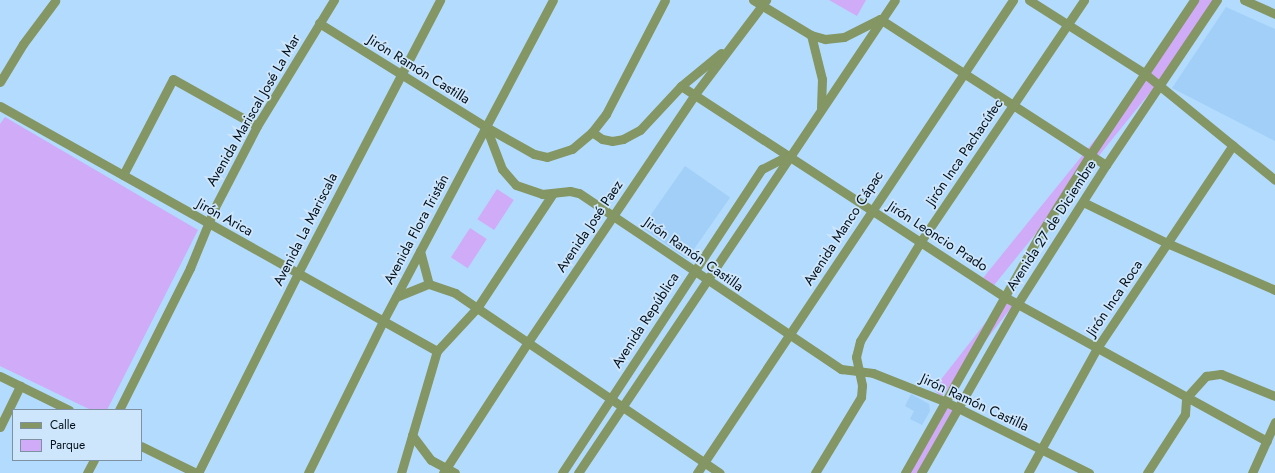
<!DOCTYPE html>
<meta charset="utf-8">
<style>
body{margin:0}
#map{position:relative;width:1275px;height:473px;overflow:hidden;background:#b3dbfe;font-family:Jost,sans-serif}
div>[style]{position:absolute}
.built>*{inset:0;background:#a1cff7;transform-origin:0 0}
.green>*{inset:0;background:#cfabf8;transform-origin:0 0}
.minor>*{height:9px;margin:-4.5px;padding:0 4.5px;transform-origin:4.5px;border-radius:4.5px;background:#839663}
span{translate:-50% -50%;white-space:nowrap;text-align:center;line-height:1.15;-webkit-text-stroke:3.5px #cee6fb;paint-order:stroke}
.street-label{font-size:14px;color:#04111c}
.legend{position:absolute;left:12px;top:409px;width:130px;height:52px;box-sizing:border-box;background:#cee6fb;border:1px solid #7d91a2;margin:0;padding:5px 7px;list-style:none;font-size:12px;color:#04111c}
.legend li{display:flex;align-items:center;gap:8px;height:20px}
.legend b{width:20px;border:1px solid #7d91a2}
</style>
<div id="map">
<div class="built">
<i style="clip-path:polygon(1226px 7px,1275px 29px,1275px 141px,1172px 88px)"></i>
<i style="left:685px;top:166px;width:55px;height:75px;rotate:35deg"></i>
<i style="clip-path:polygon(911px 394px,929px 404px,930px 411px,922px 425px,910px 419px,914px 411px,905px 406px)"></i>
</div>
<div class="green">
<i style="clip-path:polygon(829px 0,866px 0,857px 16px)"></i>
<i style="clip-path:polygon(1198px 0,1213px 0,1159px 81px,1149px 72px)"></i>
<i style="left:1145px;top:78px;width:13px;height:257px;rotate:39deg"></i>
<i style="clip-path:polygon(5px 117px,198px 230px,107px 410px,91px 410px,0 366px,0 124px)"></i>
<i style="left:497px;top:189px;width:20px;height:36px;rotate:33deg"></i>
<i style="left:470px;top:228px;width:20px;height:35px;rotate:33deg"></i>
<i style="left:1004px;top:299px;width:11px;height:115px;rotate:38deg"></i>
<i style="clip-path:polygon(945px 405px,953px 410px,917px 473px,908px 473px)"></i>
</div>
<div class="minor">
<i style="left:753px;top:0;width:68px;rotate:31.1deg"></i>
<i style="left:811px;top:35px;width:15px;rotate:16deg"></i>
<i style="left:825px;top:39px;width:19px;rotate:-6deg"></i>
<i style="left:844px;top:37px;width:40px;rotate:-26.6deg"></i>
<i style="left:880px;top:19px;width:269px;rotate:32.9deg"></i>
<i style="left:1029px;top:0;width:136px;rotate:32.4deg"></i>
<i style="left:1144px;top:73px;width:169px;rotate:39.2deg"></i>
<i style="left:1244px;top:0;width:34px;rotate:24deg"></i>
<i style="left:319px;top:23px;width:197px;rotate:31.9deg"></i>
<i style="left:486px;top:127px;width:45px;rotate:69.1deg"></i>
<i style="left:502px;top:169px;width:21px;rotate:49deg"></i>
<i style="left:516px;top:185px;width:28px;rotate:19deg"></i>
<i style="left:542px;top:194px;width:28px;rotate:-6deg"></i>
<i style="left:570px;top:191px;width:9px;rotate:13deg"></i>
<i style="left:579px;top:193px;width:316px;rotate:33.9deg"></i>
<i style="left:841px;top:369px;width:32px;rotate:7deg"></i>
<i style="left:873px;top:373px;width:76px;rotate:21.5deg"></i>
<i style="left:944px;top:401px;width:162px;rotate:26.4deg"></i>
<i style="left:811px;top:35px;width:45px;rotate:76deg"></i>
<i style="left:822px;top:79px;width:29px;rotate:92deg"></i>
<i style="left:0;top:82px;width:44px;rotate:-58.8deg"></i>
<i style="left:23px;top:44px;width:54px;rotate:-53.3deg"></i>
<i style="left:681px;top:86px;width:384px;rotate:33.1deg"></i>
<i style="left:1003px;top:296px;width:301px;rotate:28.8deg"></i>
<i style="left:0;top:106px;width:501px;rotate:29.28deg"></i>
<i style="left:486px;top:127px;width:55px;rotate:29.4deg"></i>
<i style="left:534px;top:154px;width:13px;rotate:13deg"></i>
<i style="left:547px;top:157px;width:26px;rotate:-18deg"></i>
<i style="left:572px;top:149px;width:26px;rotate:-40deg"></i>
<i style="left:592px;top:132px;width:23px;rotate:-52deg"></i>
<i style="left:606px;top:114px;width:128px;rotate:-62.6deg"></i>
<i style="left:592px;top:132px;width:12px;rotate:35deg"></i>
<i style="left:602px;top:139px;width:10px;rotate:11deg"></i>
<i style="left:612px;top:141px;width:11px;rotate:-10deg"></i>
<i style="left:623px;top:139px;width:19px;rotate:-28deg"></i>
<i style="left:640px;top:130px;width:60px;rotate:-47deg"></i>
<i style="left:681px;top:86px;width:52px;rotate:-39.5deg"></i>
<i style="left:123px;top:175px;width:108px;rotate:-62.5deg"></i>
<i style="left:173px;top:79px;width:96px;rotate:29.2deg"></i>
<i style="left:1083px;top:202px;width:93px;rotate:26deg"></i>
<i style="left:1167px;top:243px;width:118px;rotate:23.5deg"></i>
<i style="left:420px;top:251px;width:34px;rotate:75deg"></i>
<i style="left:396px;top:297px;width:35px;rotate:-22deg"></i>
<i style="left:429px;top:284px;width:28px;rotate:19deg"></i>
<i style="left:455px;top:293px;width:320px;rotate:34.2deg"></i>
<i style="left:0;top:376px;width:77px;rotate:26.2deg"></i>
<i style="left:1186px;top:398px;width:30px;rotate:-48deg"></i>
<i style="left:1206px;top:376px;width:15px;rotate:-8deg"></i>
<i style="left:1221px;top:374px;width:58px;rotate:22.2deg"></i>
<i style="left:119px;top:410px;width:159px;rotate:-63.4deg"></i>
<i style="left:190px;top:268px;width:66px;rotate:-67.7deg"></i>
<i style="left:215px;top:207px;width:91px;rotate:-62.6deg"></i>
<i style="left:257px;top:126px;width:148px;rotate:-58.6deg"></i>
<i style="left:0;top:427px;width:46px;rotate:-64deg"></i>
<i style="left:412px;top:435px;width:31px;rotate:53deg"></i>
<i style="left:431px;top:460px;width:27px;rotate:28deg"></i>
<i style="left:141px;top:446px;width:61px;rotate:26.1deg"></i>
<i style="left:87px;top:473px;width:15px;rotate:-62deg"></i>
<i style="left:198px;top:473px;width:224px;rotate:-63.4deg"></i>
<i style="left:298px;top:273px;width:308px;rotate:-62.5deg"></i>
<i style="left:308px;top:473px;width:169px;rotate:-63.7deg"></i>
<i style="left:383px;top:321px;width:363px;rotate:-62.1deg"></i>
<i style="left:401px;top:473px;width:127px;rotate:-73.6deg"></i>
<i style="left:437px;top:351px;width:59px;rotate:-47.1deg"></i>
<i style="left:477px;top:308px;width:138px;rotate:-56.5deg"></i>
<i style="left:443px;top:473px;width:156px;rotate:-57deg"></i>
<i style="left:528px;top:342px;width:299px;rotate:-56deg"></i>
<i style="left:695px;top:94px;width:118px;rotate:-52.9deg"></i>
<i style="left:562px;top:473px;width:364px;rotate:-56.7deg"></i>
<i style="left:762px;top:169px;width:29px;rotate:-27deg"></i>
<i style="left:578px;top:473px;width:569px;rotate:-56.17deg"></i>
<i style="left:697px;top:473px;width:569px;rotate:-56.25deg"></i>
<i style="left:815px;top:473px;width:89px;rotate:-58.8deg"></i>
<i style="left:861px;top:397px;width:12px;rotate:-85deg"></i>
<i style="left:862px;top:385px;width:29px;rotate:-102deg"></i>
<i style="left:856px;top:357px;width:16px;rotate:-76deg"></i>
<i style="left:860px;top:341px;width:117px;rotate:-58.6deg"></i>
<i style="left:921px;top:241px;width:291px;rotate:-55.9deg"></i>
<i style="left:905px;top:473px;width:276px;rotate:-60.5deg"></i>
<i style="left:1041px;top:233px;width:92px;rotate:-57.9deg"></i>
<i style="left:1090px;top:155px;width:187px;rotate:-56.1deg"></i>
<i style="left:921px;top:473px;width:196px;rotate:-60.3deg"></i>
<i style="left:1018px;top:303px;width:164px;rotate:-57.5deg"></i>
<i style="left:1106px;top:165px;width:199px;rotate:-56.1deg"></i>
<i style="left:1028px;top:473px;width:143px;rotate:-61.1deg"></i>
<i style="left:1097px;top:348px;width:244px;rotate:-56.2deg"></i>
<i style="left:1147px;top:473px;width:70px;rotate:-57.2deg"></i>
<i style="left:1185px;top:414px;width:16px;rotate:-86deg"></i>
<i style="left:1252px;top:473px;width:56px;rotate:-65.7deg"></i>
</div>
<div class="street-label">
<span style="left:419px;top:69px;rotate:32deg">Jirón Ramón Castilla</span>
<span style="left:253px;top:110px;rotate:-60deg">Avenida Mariscal José La Mar</span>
<span style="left:964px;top:152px;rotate:-56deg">Jirón Inca Pachacútec</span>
<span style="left:225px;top:217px;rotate:29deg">Jirón Arica</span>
<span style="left:1051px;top:225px;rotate:-57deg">Avenida 27 de Diciembre</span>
<span style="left:589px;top:226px;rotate:-56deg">Avenida José Paez</span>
<span style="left:843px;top:228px;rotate:-57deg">Avenida Manco Cápac</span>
<span style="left:305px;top:229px;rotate:-63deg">Avenida La Mariscala</span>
<span style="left:416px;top:229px;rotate:-62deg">Avenida Flora Tristán</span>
<span style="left:938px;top:236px;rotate:33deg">Jirón Leoncio Prado</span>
<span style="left:694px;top:254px;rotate:35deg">Jirón Ramón Castilla</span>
<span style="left:1114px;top:298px;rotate:-56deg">Jirón Inca Roca</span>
<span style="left:645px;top:320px;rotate:-57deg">Avenida República</span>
<span style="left:975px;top:402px;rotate:25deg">Jirón Ramón Castilla</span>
</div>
<ul class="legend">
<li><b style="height:5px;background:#839663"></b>Calle</li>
<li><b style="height:11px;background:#cfabf8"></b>Parque</li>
</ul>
</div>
